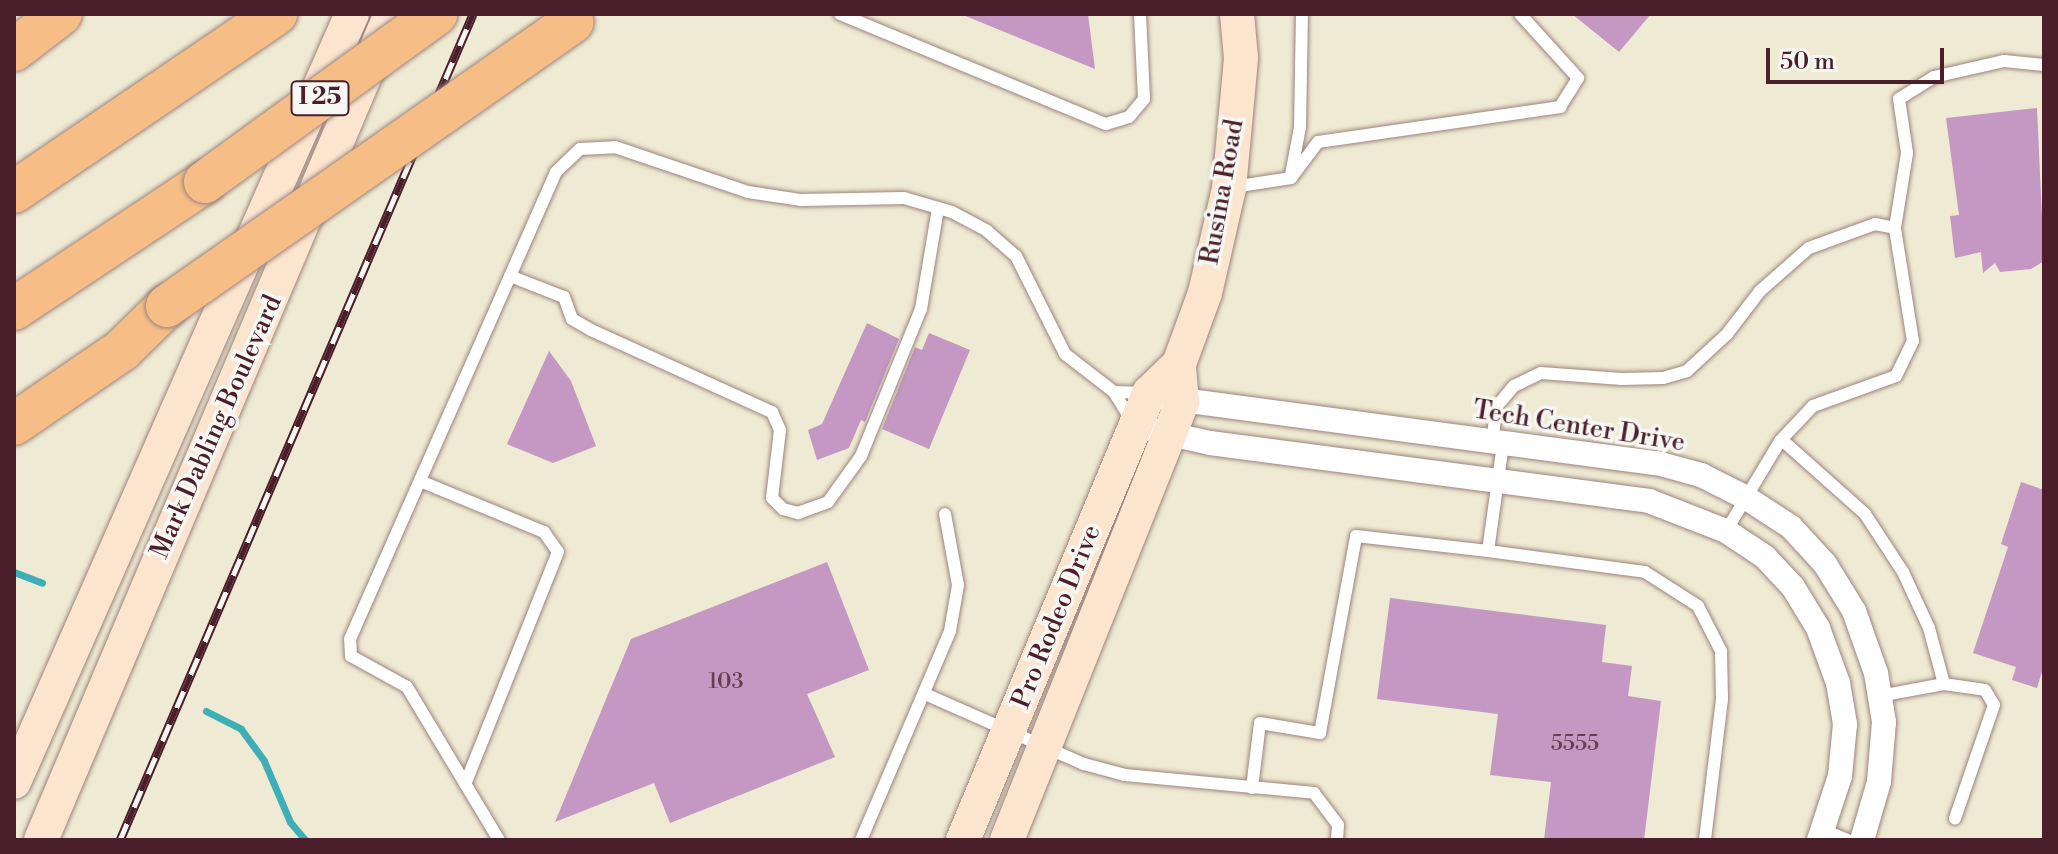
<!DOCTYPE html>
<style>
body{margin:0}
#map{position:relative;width:2058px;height:854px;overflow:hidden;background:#efead3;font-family:"Libre Bodoni",serif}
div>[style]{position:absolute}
.stream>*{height:7px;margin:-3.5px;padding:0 3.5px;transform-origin:3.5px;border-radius:3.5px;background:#3eafb7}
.building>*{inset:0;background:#c498c2}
.roads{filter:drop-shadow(0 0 2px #9c847f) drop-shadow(0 0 2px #9c847f)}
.lane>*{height:12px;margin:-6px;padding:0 6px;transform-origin:6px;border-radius:6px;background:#fff}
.street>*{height:24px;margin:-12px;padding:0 12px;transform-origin:12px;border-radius:12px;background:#fff}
.secondary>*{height:34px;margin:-17px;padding:0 17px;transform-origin:17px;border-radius:17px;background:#fbe5cf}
.highway>*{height:42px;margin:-21px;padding:0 21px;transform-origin:21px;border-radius:21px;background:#f6be86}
.rail>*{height:9px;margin-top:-4.5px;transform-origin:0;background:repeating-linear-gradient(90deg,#f6f6f2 0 18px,#4a1f2b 0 36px);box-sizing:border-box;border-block:2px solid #4a1f2b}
.bridges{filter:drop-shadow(0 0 2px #9c847f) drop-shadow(0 0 2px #9c847f)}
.highway-bridge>*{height:42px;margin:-21px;padding:0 21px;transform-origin:21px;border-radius:21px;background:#f6be86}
span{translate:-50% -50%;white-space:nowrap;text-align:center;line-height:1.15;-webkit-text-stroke:7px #f6f6f2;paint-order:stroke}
.number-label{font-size:22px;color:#683d51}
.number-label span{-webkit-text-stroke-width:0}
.shield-label span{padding:2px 6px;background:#f6f6f2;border:2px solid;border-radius:6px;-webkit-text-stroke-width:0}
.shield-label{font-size:24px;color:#4a1f2b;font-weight:700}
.street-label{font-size:26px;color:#4a1f2b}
.frame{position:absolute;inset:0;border:16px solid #4a1f2b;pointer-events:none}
.scale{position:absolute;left:1766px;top:48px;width:178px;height:36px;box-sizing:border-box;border:4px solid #4a1f2b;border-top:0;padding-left:10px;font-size:24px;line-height:28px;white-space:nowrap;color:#4a1f2b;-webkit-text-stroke:6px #f6f6f2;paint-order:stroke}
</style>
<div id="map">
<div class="stream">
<i style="left:14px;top:572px;width:30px;rotate:21deg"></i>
<i style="left:206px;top:711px;width:39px;rotate:27deg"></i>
<i style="left:241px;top:729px;width:39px;rotate:54deg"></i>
<i style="left:264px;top:761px;width:66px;rotate:66.9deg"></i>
<i style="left:290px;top:822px;width:23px;rotate:50deg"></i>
</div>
<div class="building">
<i style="clip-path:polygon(963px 14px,1088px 14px,1095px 69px,963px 15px)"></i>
<i style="clip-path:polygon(1572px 14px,1651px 14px,1619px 52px)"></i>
<i style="clip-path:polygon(2037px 108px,2044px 261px,2031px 269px,2000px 272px,1995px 263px,1983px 273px,1981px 252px,1955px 258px,1950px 216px,1959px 215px,1946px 118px)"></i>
<i style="clip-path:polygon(867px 323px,899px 339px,865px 422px,861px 420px,849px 448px,817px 460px,808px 430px,822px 424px)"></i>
<i style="clip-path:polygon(929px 333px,970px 350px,929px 449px,882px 429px,915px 347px,922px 350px)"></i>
<i style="clip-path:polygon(549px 351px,571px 381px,596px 446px,553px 463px,507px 444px)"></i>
<i style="clip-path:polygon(2021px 482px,2044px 490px,2044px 665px,2037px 688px,2012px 680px,2016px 667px,1973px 653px,2008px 547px,2001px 544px)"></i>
<i style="clip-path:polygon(827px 562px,869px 670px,807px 694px,835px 757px,670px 823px,654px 783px,555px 822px,631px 639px)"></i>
<i style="clip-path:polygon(1390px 598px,1606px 625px,1602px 662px,1632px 666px,1628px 696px,1661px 701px,1644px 840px,1544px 840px,1551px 782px,1490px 775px,1498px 714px,1377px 699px)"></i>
</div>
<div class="roads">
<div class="lane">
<i style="left:840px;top:14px;width:288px;rotate:22.5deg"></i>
<i style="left:1106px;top:124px;width:24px;rotate:-17deg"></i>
<i style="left:1129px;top:117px;width:23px;rotate:-50deg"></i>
<i style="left:1144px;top:99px;width:85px;rotate:-92.7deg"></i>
<i style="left:1291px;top:175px;width:49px;rotate:-79.4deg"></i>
<i style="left:1300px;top:127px;width:113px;rotate:-89deg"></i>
<i style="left:1233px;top:187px;width:59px;rotate:-8.8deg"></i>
<i style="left:1291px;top:178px;width:45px;rotate:-53.1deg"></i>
<i style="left:1318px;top:142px;width:245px;rotate:-8.2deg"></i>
<i style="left:1560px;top:107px;width:34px;rotate:-58deg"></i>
<i style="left:1578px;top:78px;width:86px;rotate:-132.2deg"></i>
<i style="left:510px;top:276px;width:58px;rotate:21.3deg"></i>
<i style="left:564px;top:297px;width:23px;rotate:70deg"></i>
<i style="left:572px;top:319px;width:22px;rotate:30deg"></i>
<i style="left:591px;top:330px;width:199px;rotate:24.4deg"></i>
<i style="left:772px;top:412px;width:20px;rotate:66deg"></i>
<i style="left:780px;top:430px;width:68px;rotate:96.7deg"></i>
<i style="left:772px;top:498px;width:16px;rotate:45deg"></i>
<i style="left:783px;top:509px;width:16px;rotate:15deg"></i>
<i style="left:798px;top:513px;width:32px;rotate:-20deg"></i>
<i style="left:828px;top:502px;width:57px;rotate:-54.3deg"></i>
<i style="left:861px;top:456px;width:159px;rotate:-67.8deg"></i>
<i style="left:921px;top:309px;width:102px;rotate:-80.4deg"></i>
<i style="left:1132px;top:421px;width:34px;rotate:-122deg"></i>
<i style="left:1114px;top:392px;width:32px;rotate:2deg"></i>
<i style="left:1782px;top:440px;width:111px;rotate:41.7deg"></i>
<i style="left:1865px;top:514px;width:69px;rotate:56.8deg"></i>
<i style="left:1903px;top:572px;width:62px;rotate:65.1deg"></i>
<i style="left:1929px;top:628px;width:58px;rotate:75deg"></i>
<i style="left:1944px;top:684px;width:65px;rotate:169.4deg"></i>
<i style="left:1492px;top:441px;width:35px;rotate:-82deg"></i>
<i style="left:1497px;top:406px;width:26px;rotate:-50deg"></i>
<i style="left:1514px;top:386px;width:30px;rotate:-26deg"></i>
<i style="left:1541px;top:373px;width:81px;rotate:4.2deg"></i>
<i style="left:1622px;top:379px;width:41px;rotate:-1.4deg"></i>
<i style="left:1663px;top:378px;width:25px;rotate:-16deg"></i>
<i style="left:1687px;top:371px;width:54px;rotate:-42.8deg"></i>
<i style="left:1727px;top:334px;width:54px;rotate:-52.5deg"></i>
<i style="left:1760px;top:291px;width:65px;rotate:-41.3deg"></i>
<i style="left:1809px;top:248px;width:70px;rotate:-20deg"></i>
<i style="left:1875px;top:224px;width:20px;rotate:11deg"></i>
<i style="left:420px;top:481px;width:134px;rotate:22.4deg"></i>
<i style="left:544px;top:532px;width:24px;rotate:55deg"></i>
<i style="left:558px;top:552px;width:250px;rotate:111.8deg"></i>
<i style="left:1726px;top:531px;width:105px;rotate:-59deg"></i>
<i style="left:1780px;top:441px;width:48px;rotate:-46.7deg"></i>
<i style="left:1813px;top:406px;width:88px;rotate:-19.9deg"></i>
<i style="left:1896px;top:376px;width:39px;rotate:-64deg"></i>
<i style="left:1913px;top:341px;width:114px;rotate:-99.1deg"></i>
<i style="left:1895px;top:228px;width:76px;rotate:-80.9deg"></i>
<i style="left:1907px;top:153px;width:55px;rotate:-98.4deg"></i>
<i style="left:1899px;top:99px;width:41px;rotate:-32.2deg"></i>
<i style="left:1934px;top:77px;width:72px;rotate:-12.9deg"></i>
<i style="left:2004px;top:61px;width:40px;rotate:5.7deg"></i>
<i style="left:1488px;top:551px;width:108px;rotate:-82deg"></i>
<i style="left:1944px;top:684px;width:41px;rotate:8.3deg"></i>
<i style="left:1985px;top:690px;width:17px;rotate:59deg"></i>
<i style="left:1994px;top:705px;width:120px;rotate:109deg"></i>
<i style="left:925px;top:694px;width:174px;rotate:23.8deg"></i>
<i style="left:1084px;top:764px;width:42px;rotate:15deg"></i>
<i style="left:1125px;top:775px;width:190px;rotate:5.4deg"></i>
<i style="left:1314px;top:793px;width:40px;rotate:53deg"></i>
<i style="left:1338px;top:825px;width:15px;rotate:94deg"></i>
<i style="left:1252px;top:788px;width:65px;rotate:-83deg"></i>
<i style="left:1260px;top:723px;width:61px;rotate:9.5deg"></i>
<i style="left:1320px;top:733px;width:200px;rotate:-79.6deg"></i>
<i style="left:1356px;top:536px;width:133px;rotate:6.5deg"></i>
<i style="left:1488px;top:551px;width:158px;rotate:7.6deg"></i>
<i style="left:1645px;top:572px;width:63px;rotate:32.7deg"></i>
<i style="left:1698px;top:606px;width:51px;rotate:62.9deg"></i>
<i style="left:1721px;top:651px;width:48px;rotate:88.8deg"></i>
<i style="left:1722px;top:699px;width:142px;rotate:96.9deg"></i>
<i style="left:1824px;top:830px;width:26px;rotate:23deg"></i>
<i style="left:499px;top:840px;width:179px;rotate:-121deg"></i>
<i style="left:407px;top:687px;width:64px;rotate:-151deg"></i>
<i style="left:351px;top:656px;width:17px;rotate:-93deg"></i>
<i style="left:350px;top:639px;width:510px;rotate:-66.2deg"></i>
<i style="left:556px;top:172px;width:33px;rotate:-44deg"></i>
<i style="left:580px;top:149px;width:35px;rotate:-3deg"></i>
<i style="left:615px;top:147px;width:140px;rotate:18.7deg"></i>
<i style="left:748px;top:192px;width:54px;rotate:8.6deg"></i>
<i style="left:801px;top:200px;width:103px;rotate:-1.1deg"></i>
<i style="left:904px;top:198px;width:50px;rotate:16.3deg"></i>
<i style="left:952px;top:212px;width:40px;rotate:28deg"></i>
<i style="left:987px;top:231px;width:38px;rotate:41deg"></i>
<i style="left:1016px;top:256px;width:110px;rotate:63.4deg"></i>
<i style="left:1065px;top:354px;width:62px;rotate:37.8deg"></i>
<i style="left:861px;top:840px;width:227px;rotate:-66.9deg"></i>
<i style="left:950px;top:631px;width:47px;rotate:-80.1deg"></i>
<i style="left:958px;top:585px;width:72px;rotate:-100.4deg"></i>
</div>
<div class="street">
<i style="left:1167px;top:398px;width:494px;rotate:7.6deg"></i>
<i style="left:1657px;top:463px;width:46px;rotate:15.3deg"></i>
<i style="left:1701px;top:475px;width:49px;rotate:26.6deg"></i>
<i style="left:1745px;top:497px;width:55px;rotate:33.1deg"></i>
<i style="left:1791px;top:527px;width:50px;rotate:47.4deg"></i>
<i style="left:1825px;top:564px;width:55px;rotate:58.3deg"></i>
<i style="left:1854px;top:611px;width:66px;rotate:70.5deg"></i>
<i style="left:1876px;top:673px;width:50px;rotate:80.7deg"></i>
<i style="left:1884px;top:722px;width:60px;rotate:94.8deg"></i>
<i style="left:1879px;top:782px;width:60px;rotate:106.3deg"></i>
<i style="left:1156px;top:431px;width:55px;rotate:12.5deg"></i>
<i style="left:1210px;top:443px;width:443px;rotate:7.5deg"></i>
<i style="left:1649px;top:501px;width:83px;rotate:21.3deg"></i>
<i style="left:1726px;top:531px;width:47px;rotate:33.7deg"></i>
<i style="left:1765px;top:557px;width:41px;rotate:47deg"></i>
<i style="left:1793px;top:587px;width:48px;rotate:58.6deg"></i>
<i style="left:1818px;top:628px;width:59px;rotate:70deg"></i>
<i style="left:1838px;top:683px;width:42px;rotate:80.3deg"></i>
<i style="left:1845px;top:724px;width:52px;rotate:95.5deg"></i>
<i style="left:1840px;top:776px;width:67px;rotate:108.2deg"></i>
</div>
<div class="secondary">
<i style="left:14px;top:782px;width:839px;rotate:-66.25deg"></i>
<i style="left:41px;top:840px;width:897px;rotate:-67.04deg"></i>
<i style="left:963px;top:840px;width:484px;rotate:-67.4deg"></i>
<i style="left:1149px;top:393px;width:42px;rotate:-44deg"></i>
<i style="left:1007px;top:840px;width:472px;rotate:-68.2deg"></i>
<i style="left:1182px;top:402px;width:38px;rotate:-95deg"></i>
<i style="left:1179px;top:364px;width:76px;rotate:-69.9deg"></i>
<i style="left:1205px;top:293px;width:108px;rotate:-77.1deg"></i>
<i style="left:1229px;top:188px;width:131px;rotate:-84.7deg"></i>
<i style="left:1241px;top:58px;width:44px;rotate:-95.2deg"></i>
</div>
<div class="highway">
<i style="left:14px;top:50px;width:59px;rotate:-37.5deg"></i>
<i style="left:14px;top:192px;width:317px;rotate:-34.2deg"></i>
<i style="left:14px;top:309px;width:229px;rotate:-33.6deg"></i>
<i style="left:14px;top:424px;width:131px;rotate:-34.4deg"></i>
<i style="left:122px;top:350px;width:63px;rotate:-44.4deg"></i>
</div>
</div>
<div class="rail">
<i style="left:120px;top:840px;width:898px;rotate:-66.86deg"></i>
</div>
<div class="bridges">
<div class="highway-bridge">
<i style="left:205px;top:182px;width:286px;rotate:-36deg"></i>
<i style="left:167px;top:306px;width:495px;rotate:-35deg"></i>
</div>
</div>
<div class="number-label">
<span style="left:726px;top:682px">103</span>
<span style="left:1575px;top:744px">5555</span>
</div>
<div class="shield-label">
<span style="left:320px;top:98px">I 25</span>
</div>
<div class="street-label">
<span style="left:1223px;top:192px;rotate:-80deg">Rusina Road</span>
<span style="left:217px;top:427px;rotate:-66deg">Mark Dabling Boulevard</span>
<span style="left:1579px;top:427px;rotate:9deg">Tech Center Drive</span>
<span style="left:1057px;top:617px;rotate:-68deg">Pro Rodeo Drive</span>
</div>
<div class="frame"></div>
<div class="scale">50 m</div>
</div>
